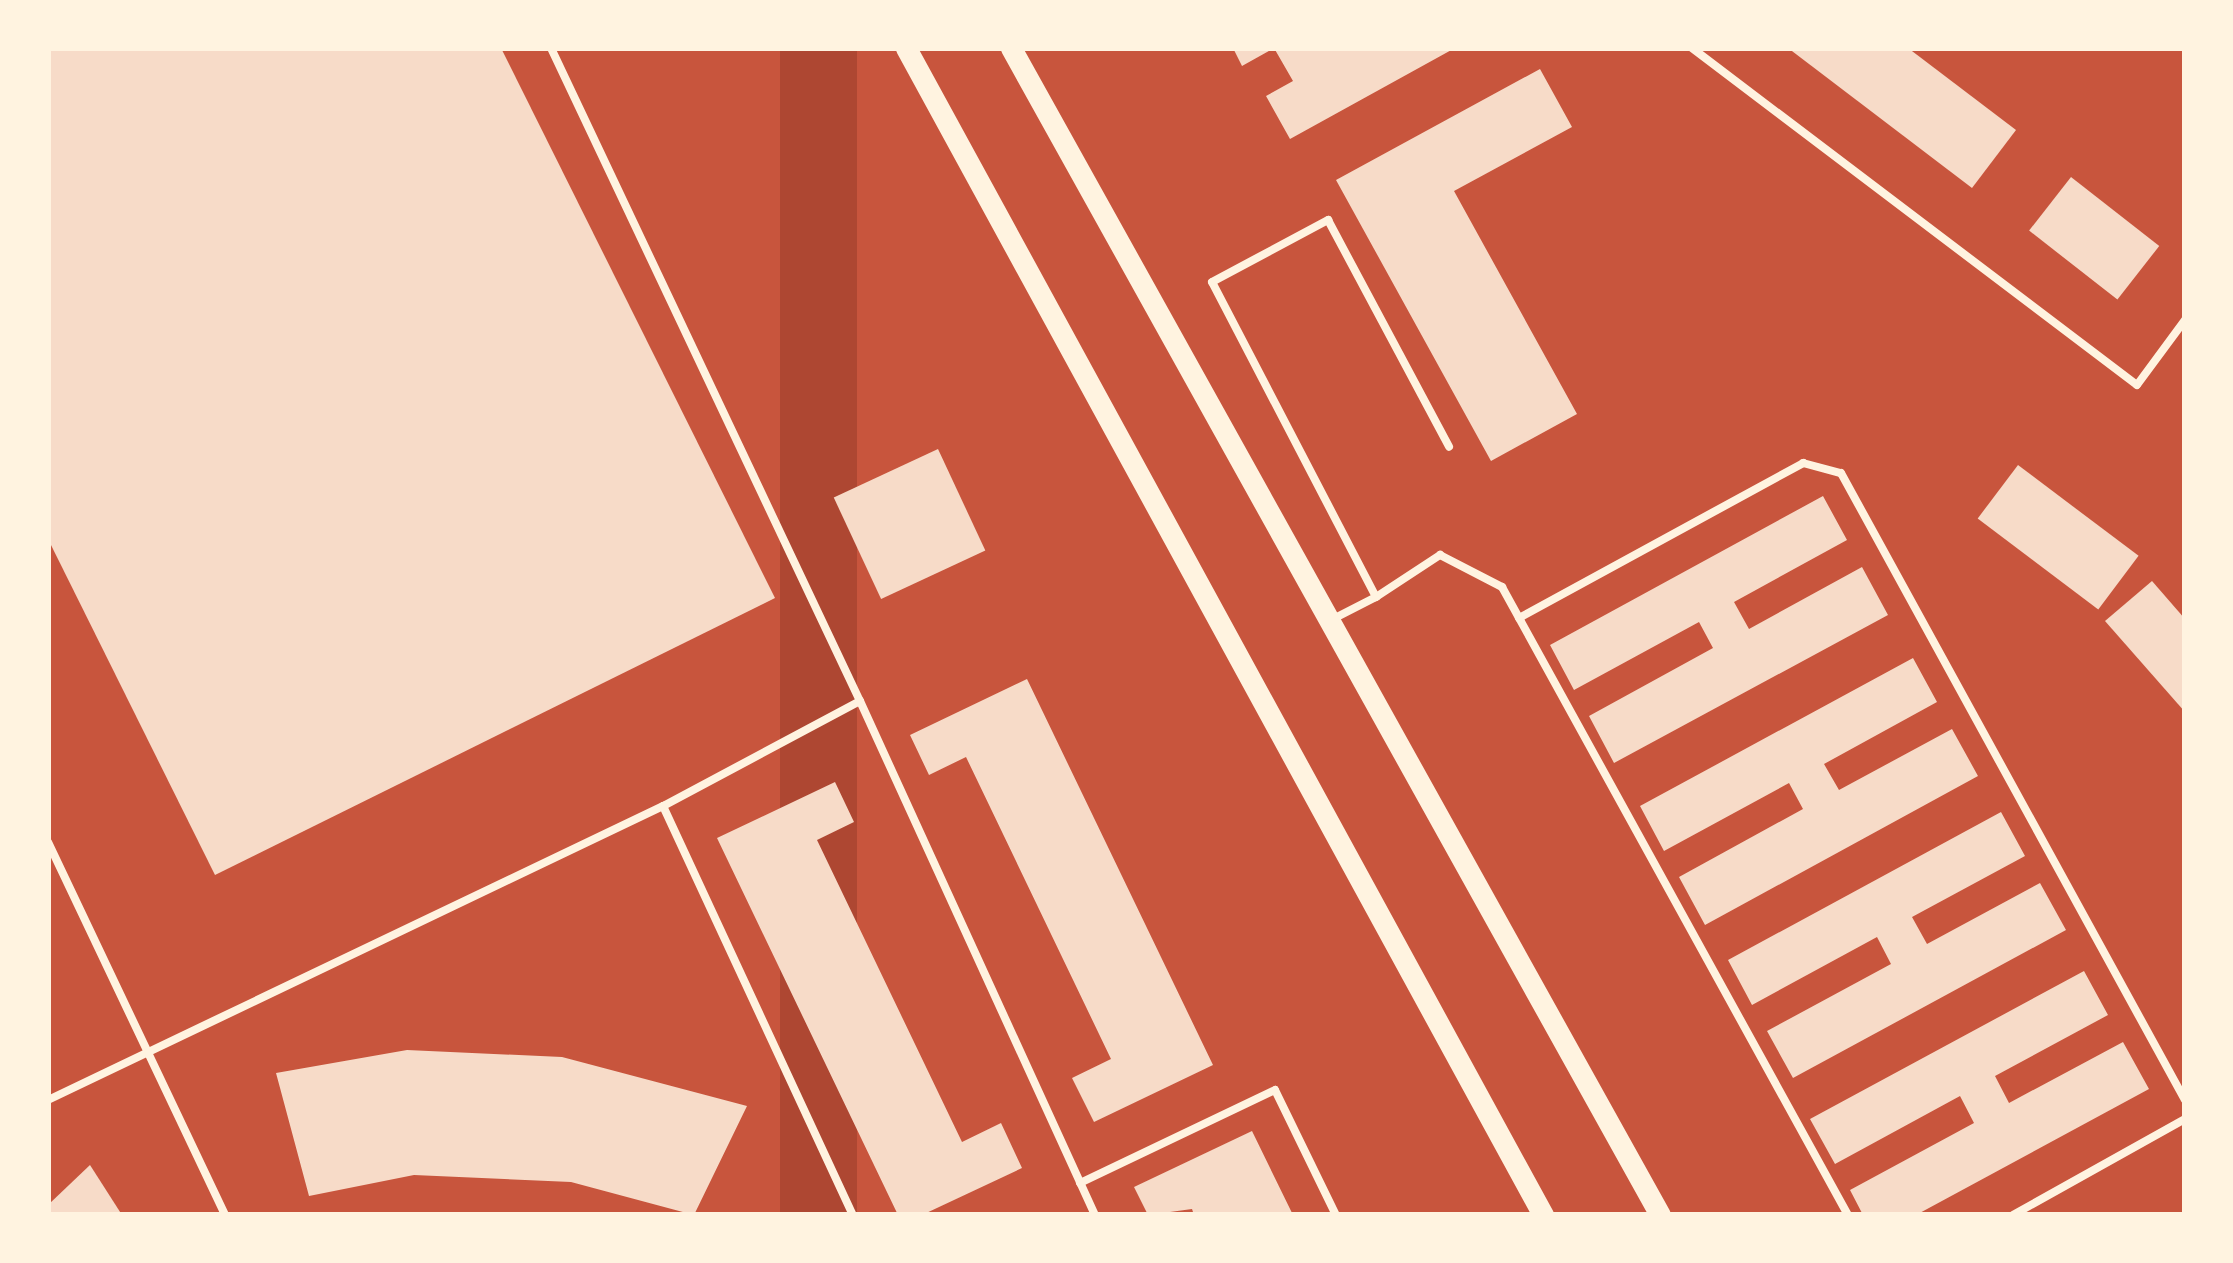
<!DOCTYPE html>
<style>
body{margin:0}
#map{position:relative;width:2233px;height:1263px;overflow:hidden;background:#c8553d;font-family:"Work Sans",sans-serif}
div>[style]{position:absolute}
.green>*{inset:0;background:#ae4732;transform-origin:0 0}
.building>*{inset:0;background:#f7dbc8;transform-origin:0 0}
.service>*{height:8px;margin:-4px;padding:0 4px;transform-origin:4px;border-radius:4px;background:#fff3e0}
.secondary>*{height:21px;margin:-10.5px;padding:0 10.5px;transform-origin:10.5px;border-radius:10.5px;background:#fff3e0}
span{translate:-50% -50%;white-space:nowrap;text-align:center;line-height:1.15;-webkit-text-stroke:12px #fff3e0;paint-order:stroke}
.frame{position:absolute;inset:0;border:51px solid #fff3e0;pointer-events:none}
</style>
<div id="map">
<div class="green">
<i style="left:780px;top:48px;width:77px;height:1324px"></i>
</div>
<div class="building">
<i style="clip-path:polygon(48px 48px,501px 48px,775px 598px,215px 875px,48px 539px)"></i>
<i style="clip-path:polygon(1233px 48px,1455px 48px,1290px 139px,1266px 96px,1293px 81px,1274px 48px,1242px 66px)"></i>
<i style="clip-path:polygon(1788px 48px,1908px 48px,2016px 130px,1972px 188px)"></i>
<i style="clip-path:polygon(1540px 69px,1572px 127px,1454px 191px,1577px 414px,1491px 461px,1336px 180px)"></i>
<i style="left:2071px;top:177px;width:112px;height:68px;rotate:38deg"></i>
<i style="left:938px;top:449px;width:112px;height:115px;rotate:65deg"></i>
<i style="left:2018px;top:465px;width:151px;height:67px;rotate:37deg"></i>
<i style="clip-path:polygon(1823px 496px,1847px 540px,1734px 602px,1749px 629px,1862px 567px,1888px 615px,1614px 763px,1589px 716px,1713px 648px,1699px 622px,1574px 690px,1550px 645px)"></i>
<i style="clip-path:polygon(2152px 581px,2185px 619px,2185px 712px,2105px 621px)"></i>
<i style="clip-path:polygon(1913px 658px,1937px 702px,1824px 764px,1839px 790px,1952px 729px,1978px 776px,1705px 925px,1679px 877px,1803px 809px,1789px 783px,1664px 851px,1640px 806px)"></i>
<i style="clip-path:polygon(1027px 679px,1213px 1065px,1094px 1122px,1072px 1078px,1111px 1059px,966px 757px,929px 775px,910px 735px)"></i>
<i style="clip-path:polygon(835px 782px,854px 822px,817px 840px,962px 1142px,1001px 1123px,1022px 1168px,922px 1215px,898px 1215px,717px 838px)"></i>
<i style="clip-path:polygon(2001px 812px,2025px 856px,1912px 917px,1927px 944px,2040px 883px,2066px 930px,1793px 1078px,1767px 1031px,1891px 964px,1877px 937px,1752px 1005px,1728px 960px)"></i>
<i style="clip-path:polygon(2084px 971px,2108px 1015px,1995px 1076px,2009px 1103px,2123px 1042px,2149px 1089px,1916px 1215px,1863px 1215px,1850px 1190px,1974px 1123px,1960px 1096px,1835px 1164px,1810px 1119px)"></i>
<i style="clip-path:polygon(407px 1050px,562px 1057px,747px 1106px,694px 1215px,571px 1182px,414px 1175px,309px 1196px,276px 1073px)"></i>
<i style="clip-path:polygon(1252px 1131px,1293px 1215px,1194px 1215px,1192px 1209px,1148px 1215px,1134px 1187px)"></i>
<i style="clip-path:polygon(90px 1165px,122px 1215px,48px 1215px,48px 1205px)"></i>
</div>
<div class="service">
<i style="left:551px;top:48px;width:722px;rotate:64.68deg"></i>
<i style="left:860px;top:701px;width:223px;rotate:151.9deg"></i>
<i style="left:1692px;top:48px;width:558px;rotate:37.14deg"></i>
<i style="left:2137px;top:385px;width:81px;rotate:-53.6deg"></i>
<i style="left:1376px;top:597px;width:77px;rotate:-33.3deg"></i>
<i style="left:1440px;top:555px;width:70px;rotate:27.3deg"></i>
<i style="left:1502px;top:587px;width:717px;rotate:61.15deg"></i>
<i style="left:1519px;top:618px;width:324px;rotate:-28.6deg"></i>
<i style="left:1803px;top:463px;width:39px;rotate:15deg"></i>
<i style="left:1841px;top:473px;width:715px;rotate:61.25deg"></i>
<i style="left:1331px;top:620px;width:51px;rotate:-27.1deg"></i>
<i style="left:1376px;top:597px;width:355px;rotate:-117.5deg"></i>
<i style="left:1212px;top:282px;width:132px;rotate:-28.1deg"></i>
<i style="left:1328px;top:220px;width:257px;rotate:61.9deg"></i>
<i style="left:860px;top:701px;width:565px;rotate:65.43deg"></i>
<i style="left:48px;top:842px;width:413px;rotate:64.6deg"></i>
<i style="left:48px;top:1100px;width:682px;rotate:-25.55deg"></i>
<i style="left:663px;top:806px;width:451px;rotate:65.1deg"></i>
<i style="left:1080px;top:1183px;width:216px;rotate:-25.5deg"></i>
<i style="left:1275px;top:1090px;width:139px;rotate:64deg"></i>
<i style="left:2013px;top:1215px;width:197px;rotate:-29.2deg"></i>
</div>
<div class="secondary">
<i style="left:906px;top:48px;width:1330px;rotate:61.37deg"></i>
<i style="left:1011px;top:48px;width:1335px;rotate:60.92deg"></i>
</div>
<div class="frame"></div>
</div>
